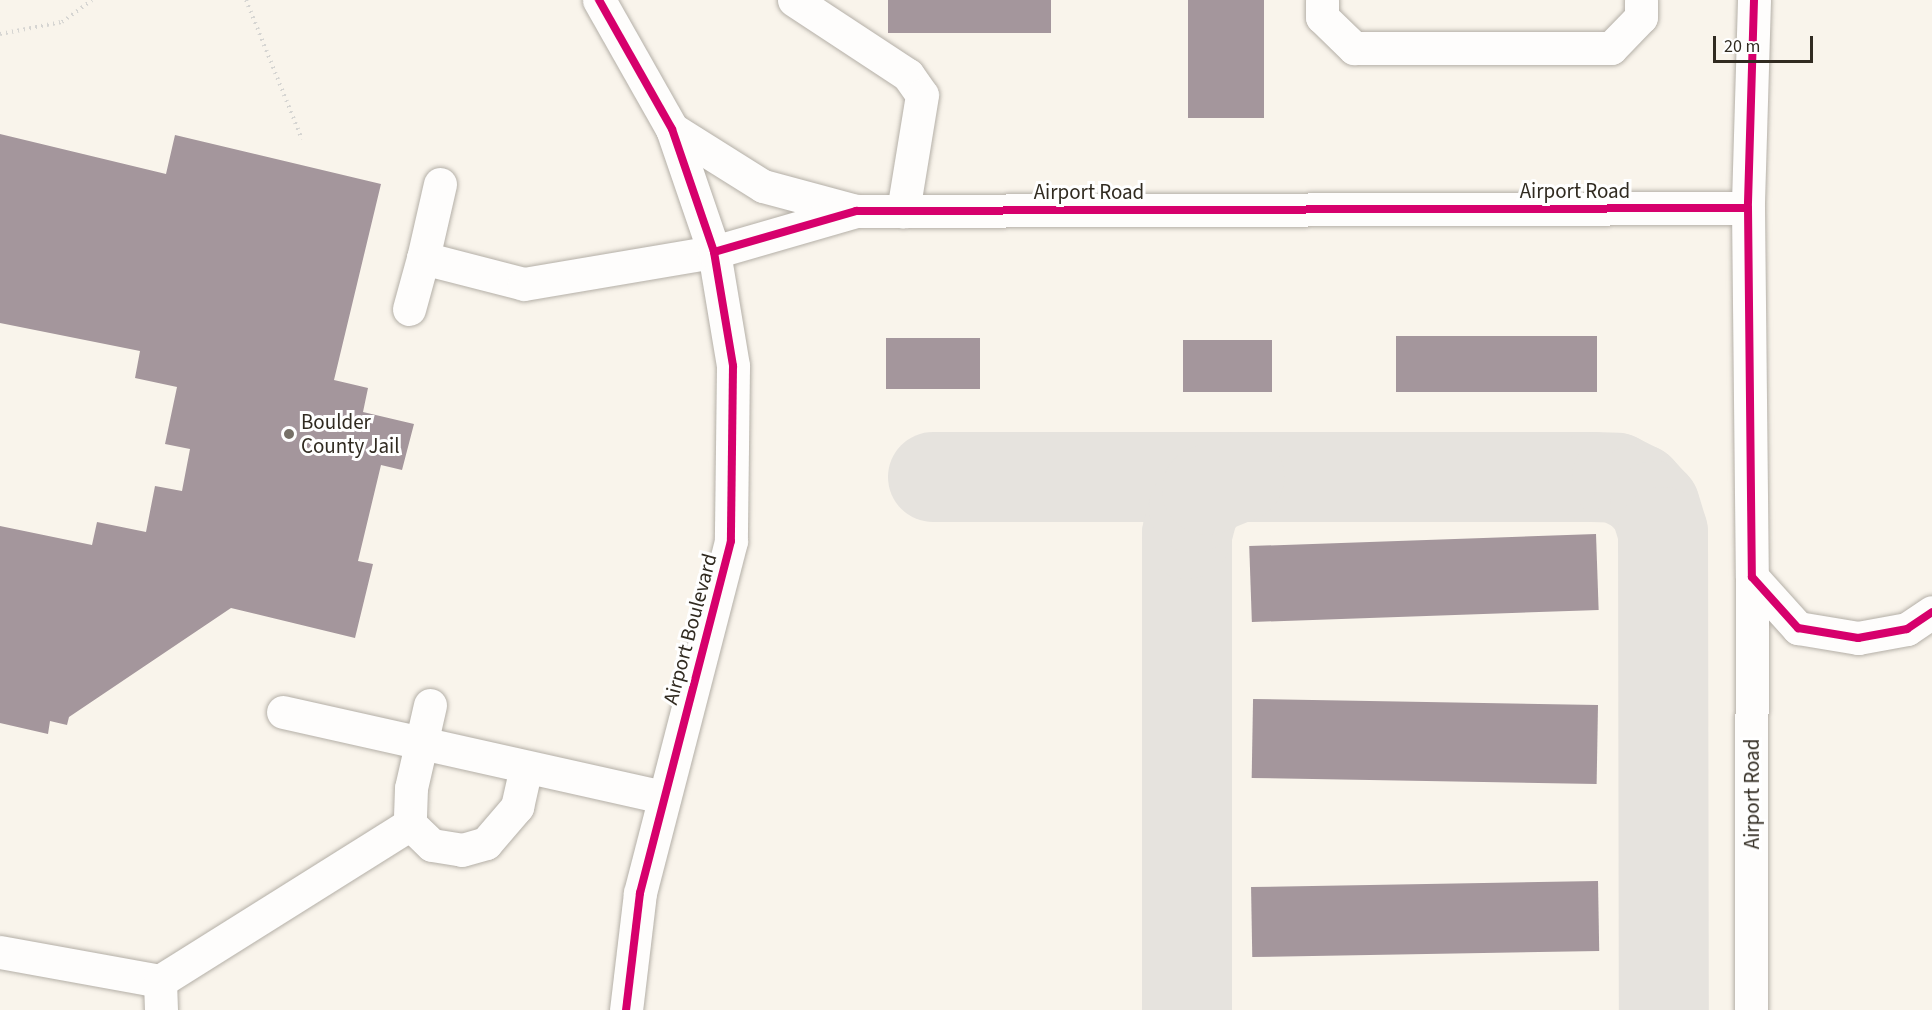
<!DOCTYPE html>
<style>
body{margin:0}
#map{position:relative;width:1932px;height:1010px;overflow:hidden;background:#f9f4eb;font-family:"Source Sans 3",sans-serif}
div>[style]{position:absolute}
.taxiway>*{height:90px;margin:-45px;padding:0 45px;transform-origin:45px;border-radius:45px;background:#e6e3de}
.building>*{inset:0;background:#a4969c;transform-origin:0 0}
.path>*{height:4px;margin-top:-2px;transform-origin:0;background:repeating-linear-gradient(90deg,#d6d5d2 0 1.5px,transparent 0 6px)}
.roads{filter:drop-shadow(0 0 2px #b4afa7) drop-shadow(0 0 2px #b4afa7)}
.minor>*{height:33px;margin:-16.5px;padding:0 16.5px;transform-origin:16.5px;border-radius:16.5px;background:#fefdfc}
.cycleway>*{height:8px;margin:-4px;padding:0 4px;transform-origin:4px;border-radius:4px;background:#d6006c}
.dots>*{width:16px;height:16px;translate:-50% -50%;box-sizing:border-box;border:3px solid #fff;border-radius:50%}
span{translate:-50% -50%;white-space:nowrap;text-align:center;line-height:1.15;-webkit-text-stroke:6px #fff;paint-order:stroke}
.street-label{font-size:21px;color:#312b21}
.poi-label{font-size:21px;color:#312b21}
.left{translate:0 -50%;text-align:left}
.scale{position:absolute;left:1713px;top:36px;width:100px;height:27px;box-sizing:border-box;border:3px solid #312b21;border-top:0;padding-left:8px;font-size:18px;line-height:21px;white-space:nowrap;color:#312b21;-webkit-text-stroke:4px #fff;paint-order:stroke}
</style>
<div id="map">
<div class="taxiway">
<i style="left:933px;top:477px;width:660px"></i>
<i style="left:1593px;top:477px;width:24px;rotate:2deg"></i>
<i style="left:1617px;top:478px;width:25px;rotate:27deg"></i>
<i style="left:1639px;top:489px;width:23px;rotate:47deg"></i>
<i style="left:1655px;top:506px;width:27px;rotate:73deg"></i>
<i style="left:1663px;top:532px;width:478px;rotate:89.9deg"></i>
<i style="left:1187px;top:1010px;width:476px;rotate:-90deg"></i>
<i style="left:1187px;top:534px;width:27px;rotate:-75deg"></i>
<i style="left:1194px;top:508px;width:22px;rotate:-54deg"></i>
<i style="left:1207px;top:490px;width:35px;rotate:-22deg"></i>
</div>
<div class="building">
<i style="left:888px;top:0;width:163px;height:33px"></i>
<i style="left:1188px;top:0;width:76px;height:118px"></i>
<i style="clip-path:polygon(0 134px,166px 174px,175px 135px,381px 184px,334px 380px,368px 388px,363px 412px,414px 424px,402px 470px,381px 465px,358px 561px,373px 564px,355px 638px,231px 608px,69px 717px,67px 725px,50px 721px,48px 734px,0 723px,0 526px,92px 545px,97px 522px,146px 532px,155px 486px,182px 491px,190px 449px,165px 444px,177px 387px,135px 378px,140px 351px,0 323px)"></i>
<i style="left:1597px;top:336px;width:56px;height:201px;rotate:90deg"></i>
<i style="left:980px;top:338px;width:51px;height:94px;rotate:90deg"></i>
<i style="left:1183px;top:340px;width:89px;height:52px"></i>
<i style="left:1596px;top:534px;width:76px;height:347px;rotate:88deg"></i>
<i style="left:1598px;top:705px;width:79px;height:345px;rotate:91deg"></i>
<i style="left:1598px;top:881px;width:70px;height:347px;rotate:89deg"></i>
</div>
<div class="path">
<i style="left:246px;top:0;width:150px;rotate:68.1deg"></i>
<i style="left:0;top:34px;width:63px;rotate:-11deg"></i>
<i style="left:62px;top:22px;width:37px;rotate:-36deg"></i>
</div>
<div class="roads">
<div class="minor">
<i style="left:599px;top:0;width:148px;rotate:60.5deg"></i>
<i style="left:672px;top:129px;width:130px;rotate:71.1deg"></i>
<i style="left:714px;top:252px;width:116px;rotate:80.5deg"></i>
<i style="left:733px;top:366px;width:175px;rotate:90.7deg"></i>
<i style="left:731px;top:541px;width:364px;rotate:104.5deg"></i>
<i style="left:640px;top:893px;width:118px;rotate:96.8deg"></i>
<i style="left:794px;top:0;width:136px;rotate:33.3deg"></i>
<i style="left:908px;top:75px;width:24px;rotate:55deg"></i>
<i style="left:922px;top:95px;width:118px;rotate:99.3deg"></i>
<i style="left:1322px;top:0;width:17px;rotate:90deg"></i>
<i style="left:1322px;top:17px;width:45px;rotate:44.1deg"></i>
<i style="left:1354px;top:48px;width:257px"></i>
<i style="left:1611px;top:48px;width:43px;rotate:-45.9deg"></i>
<i style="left:1641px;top:17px;width:17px;rotate:-90deg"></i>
<i style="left:1754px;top:0;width:208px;rotate:91.7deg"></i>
<i style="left:1748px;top:208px;width:369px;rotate:89.4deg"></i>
<i style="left:1752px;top:577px;width:69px;rotate:48deg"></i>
<i style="left:1798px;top:628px;width:61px;rotate:9.5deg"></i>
<i style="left:1858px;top:638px;width:50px;rotate:-10.4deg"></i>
<i style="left:1907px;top:629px;width:30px;rotate:-34deg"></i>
<i style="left:672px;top:129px;width:107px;rotate:32.1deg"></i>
<i style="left:763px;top:186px;width:96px;rotate:15deg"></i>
<i style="left:440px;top:184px;width:76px;rotate:102.9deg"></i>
<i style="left:423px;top:258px;width:104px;rotate:14.4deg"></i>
<i style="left:524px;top:284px;width:193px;rotate:-9.6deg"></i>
<i style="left:714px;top:252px;width:148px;rotate:-16.1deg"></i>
<i style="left:856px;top:211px;width:892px;rotate:-0.19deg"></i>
<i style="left:409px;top:309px;width:53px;rotate:-74.6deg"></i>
<i style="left:430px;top:705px;width:85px;rotate:102.9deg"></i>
<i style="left:411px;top:788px;width:36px;rotate:92deg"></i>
<i style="left:410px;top:824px;width:30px;rotate:44deg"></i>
<i style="left:432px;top:845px;width:30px;rotate:9deg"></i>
<i style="left:462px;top:850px;width:25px;rotate:-16deg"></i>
<i style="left:486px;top:843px;width:48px;rotate:-49.3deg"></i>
<i style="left:517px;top:807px;width:41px;rotate:-77.3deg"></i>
<i style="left:283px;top:712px;width:389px;rotate:12.6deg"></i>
<i style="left:0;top:952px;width:163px;rotate:10.3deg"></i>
<i style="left:160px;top:981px;width:295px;rotate:-32.1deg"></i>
<i style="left:160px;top:981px;width:29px;rotate:88deg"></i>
<i style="left:1751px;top:1010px;width:433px;rotate:-89.9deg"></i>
</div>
</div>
<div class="cycleway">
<i style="left:599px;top:0;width:148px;rotate:60.5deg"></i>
<i style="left:672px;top:129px;width:130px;rotate:71.1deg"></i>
<i style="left:714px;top:252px;width:116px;rotate:80.5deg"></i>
<i style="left:733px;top:366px;width:175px;rotate:90.7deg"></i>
<i style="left:731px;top:541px;width:364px;rotate:104.5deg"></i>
<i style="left:640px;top:893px;width:118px;rotate:96.8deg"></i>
<i style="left:1754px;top:0;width:208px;rotate:91.7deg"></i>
<i style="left:1748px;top:208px;width:369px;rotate:89.4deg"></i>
<i style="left:1752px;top:577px;width:69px;rotate:48deg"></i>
<i style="left:1798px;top:628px;width:61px;rotate:9.5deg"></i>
<i style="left:1858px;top:638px;width:50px;rotate:-10.4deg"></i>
<i style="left:1907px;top:629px;width:30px;rotate:-34deg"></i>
<i style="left:714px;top:252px;width:148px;rotate:-16.1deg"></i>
<i style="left:856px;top:211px;width:892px;rotate:-0.19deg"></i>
</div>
<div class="dots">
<i style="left:289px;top:434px;background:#777168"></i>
</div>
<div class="street-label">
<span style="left:1575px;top:191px">Airport Road</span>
<span style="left:1089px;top:192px">Airport Road</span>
<span style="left:690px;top:629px;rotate:-75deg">Airport Boulevard</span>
<span style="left:1752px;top:794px;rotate:-90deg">Airport Road</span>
</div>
<div class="poi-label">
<span class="left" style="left:301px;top:434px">Boulder<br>County Jail</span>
</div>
<div class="scale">20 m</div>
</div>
